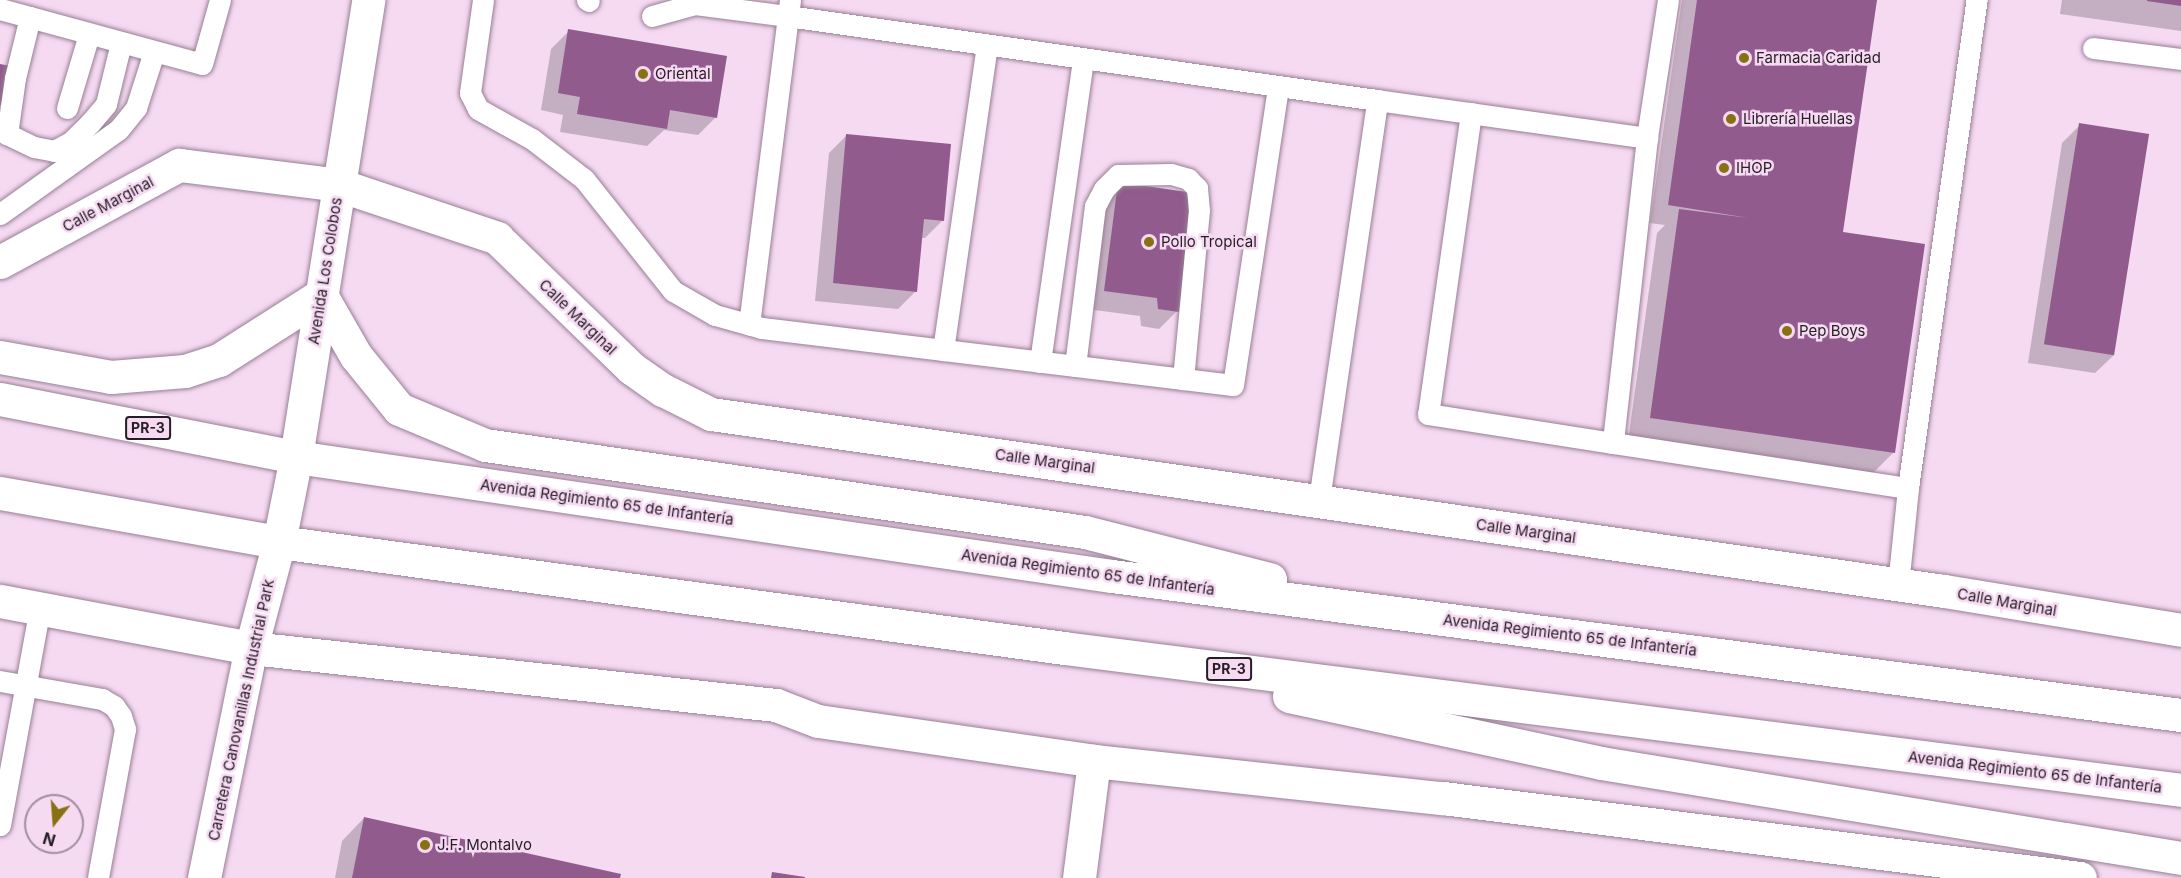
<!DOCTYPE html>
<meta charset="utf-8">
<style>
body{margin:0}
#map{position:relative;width:2181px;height:878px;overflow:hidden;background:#f5daf2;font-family:Inter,sans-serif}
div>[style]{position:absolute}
.shadow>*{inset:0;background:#0003}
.building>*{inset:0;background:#915b8d;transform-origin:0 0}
.roads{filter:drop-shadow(0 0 2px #987f95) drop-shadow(0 0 2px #987f95)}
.lane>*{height:21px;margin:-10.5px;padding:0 10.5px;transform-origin:10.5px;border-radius:10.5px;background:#fff}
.street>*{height:33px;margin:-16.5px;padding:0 16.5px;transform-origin:16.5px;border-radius:16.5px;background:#fff}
.primary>*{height:33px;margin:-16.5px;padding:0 16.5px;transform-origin:16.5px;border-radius:16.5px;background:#fff}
.dots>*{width:16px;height:16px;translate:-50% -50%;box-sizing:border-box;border:3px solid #f5daf2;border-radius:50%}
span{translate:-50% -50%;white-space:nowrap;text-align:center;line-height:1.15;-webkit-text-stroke:5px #f5daf2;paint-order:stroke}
.shield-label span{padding:2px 4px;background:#f5daf2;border:2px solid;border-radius:4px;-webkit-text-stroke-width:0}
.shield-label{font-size:14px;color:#261d25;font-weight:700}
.poi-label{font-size:15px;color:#261d25}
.left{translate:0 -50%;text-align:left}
.street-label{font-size:15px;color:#261d25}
.north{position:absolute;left:24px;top:794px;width:60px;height:60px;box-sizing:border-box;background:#f5daf2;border:2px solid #a28ea0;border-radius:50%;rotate:197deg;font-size:16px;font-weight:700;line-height:24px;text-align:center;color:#261d25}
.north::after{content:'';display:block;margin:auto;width:21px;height:27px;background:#877112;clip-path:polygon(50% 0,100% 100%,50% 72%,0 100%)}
</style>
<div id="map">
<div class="shadow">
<i style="clip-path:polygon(1682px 0,1875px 0,1841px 233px,1893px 453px,1871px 475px,1628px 441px,1657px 233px,1665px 225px,1650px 223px)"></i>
<i style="clip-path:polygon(2062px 0,2181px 0,2181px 31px,2060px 14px)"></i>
<i style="clip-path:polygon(569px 31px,716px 117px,698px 135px,664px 130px,647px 146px,560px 132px,563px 115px,541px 110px,551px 49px)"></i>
<i style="clip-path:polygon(2080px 125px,2114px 355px,2095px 373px,2028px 363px,2062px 143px)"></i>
<i style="clip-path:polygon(847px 135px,943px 220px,925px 238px,921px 238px,916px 291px,898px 309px,815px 301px,829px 153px)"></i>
<i style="clip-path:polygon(1119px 184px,1177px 311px,1159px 329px,1141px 326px,1140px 316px,1087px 309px,1101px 202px)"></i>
<i style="clip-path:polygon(364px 818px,618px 878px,335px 878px,342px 841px)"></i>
</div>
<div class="building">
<i style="clip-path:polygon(1697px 0,1877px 0,1843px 232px,1925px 244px,1895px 453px,1650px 418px,1679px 209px,1749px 218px,1668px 205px)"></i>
<i style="clip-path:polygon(2147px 0,2181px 0,2181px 6px,2147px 1px)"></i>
<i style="clip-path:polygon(568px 29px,727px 56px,717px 118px,670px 110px,667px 129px,577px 114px,580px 97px,558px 93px)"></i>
<i style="clip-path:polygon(0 64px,10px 66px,1px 105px,0 105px)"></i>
<i style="left:2079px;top:123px;width:71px;height:224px;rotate:9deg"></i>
<i style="clip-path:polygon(846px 134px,951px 144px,944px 221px,924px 219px,917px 292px,833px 283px)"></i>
<i style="clip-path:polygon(1118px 182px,1194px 193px,1179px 312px,1158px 309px,1157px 298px,1104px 291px)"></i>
<i style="clip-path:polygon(364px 817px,621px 874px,620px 878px,352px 878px)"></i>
<i style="clip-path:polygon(772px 872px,805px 877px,805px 878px,771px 878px)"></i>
</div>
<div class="roads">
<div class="lane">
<i style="left:483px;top:0;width:94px;rotate:98deg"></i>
<i style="left:470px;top:93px;width:18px;rotate:63deg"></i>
<i style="left:478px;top:109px;width:62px;rotate:29.1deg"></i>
<i style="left:532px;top:139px;width:66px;rotate:37.6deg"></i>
<i style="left:584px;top:179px;width:143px;rotate:51.5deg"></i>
<i style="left:673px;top:291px;width:48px;rotate:29.7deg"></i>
<i style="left:715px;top:315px;width:49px;rotate:15.5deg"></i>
<i style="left:762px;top:328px;width:474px;rotate:6.9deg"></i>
<i style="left:1233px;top:385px;width:302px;rotate:-81.4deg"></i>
<i style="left:587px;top:0;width:2px;rotate:27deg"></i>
<i style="left:688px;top:0;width:8px;rotate:30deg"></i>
<i style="left:695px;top:4px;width:94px;rotate:7.4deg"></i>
<i style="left:788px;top:16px;width:311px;rotate:97.2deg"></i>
<i style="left:790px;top:0;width:16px;rotate:97deg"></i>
<i style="left:788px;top:16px;width:595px;rotate:8.12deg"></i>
<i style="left:1668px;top:0;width:140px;rotate:98.7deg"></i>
<i style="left:1647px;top:138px;width:307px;rotate:96.4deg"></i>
<i style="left:1613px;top:443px;width:298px;rotate:8.7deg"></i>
<i style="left:0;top:9px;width:209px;rotate:15.2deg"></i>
<i style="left:202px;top:64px;width:66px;rotate:-74.3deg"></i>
<i style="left:652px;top:16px;width:45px;rotate:-15.6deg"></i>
<i style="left:30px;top:17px;width:63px;rotate:103.8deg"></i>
<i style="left:15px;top:78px;width:57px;rotate:98.1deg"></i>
<i style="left:7px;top:134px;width:30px;rotate:26deg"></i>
<i style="left:34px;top:147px;width:20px;rotate:11deg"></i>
<i style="left:54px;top:151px;width:19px;rotate:-28deg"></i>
<i style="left:71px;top:142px;width:28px;rotate:-45deg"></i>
<i style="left:91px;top:122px;width:23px;rotate:-50deg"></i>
<i style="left:106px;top:104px;width:63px;rotate:-76.2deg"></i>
<i style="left:2093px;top:48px;width:89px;rotate:7.1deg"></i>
<i style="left:67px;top:108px;width:77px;rotate:-73.4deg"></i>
<i style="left:1471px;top:113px;width:304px;rotate:98.1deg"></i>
<i style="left:1428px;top:414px;width:187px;rotate:8.9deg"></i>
<i style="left:0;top:214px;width:146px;rotate:-35.5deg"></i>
<i style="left:119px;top:129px;width:27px;rotate:-51deg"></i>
<i style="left:136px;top:108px;width:59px;rotate:-72.2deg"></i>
<i style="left:943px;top:350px;width:308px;rotate:-81.8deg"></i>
<i style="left:1040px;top:362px;width:306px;rotate:-81.9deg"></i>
<i style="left:1075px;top:366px;width:161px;rotate:-82.9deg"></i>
<i style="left:1095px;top:206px;width:19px;rotate:-62deg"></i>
<i style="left:1104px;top:189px;width:20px;rotate:-45deg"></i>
<i style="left:1118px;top:175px;width:53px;rotate:-1.1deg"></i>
<i style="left:1171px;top:174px;width:18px;rotate:16deg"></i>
<i style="left:1188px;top:179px;width:13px;rotate:45deg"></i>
<i style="left:1197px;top:188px;width:22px;rotate:85deg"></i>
<i style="left:1199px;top:210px;width:170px;rotate:95.4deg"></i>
<i style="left:1319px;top:500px;width:404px;rotate:-81.7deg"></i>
<i style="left:1377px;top:100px;width:273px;rotate:8deg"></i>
<i style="left:1898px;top:585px;width:98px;rotate:-84.1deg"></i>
<i style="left:1908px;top:488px;width:493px;rotate:-82deg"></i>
<i style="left:0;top:681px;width:104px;rotate:10deg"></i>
<i style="left:102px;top:699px;width:14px;rotate:30deg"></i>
<i style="left:114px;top:706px;width:12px;rotate:55deg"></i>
<i style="left:121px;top:716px;width:14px;rotate:73deg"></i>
<i style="left:125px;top:729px;width:151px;rotate:100.3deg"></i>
<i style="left:0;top:825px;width:221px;rotate:-79.6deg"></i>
</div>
<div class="street">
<i style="left:0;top:262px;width:204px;rotate:-28.5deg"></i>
<i style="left:179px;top:165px;width:161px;rotate:7.1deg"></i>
<i style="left:339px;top:185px;width:167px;rotate:18.5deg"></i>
<i style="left:497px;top:238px;width:187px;rotate:44.1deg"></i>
<i style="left:631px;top:368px;width:39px;rotate:35deg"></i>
<i style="left:663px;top:390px;width:54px;rotate:26.6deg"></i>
<i style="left:711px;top:414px;width:1246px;rotate:8.17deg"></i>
<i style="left:1944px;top:591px;width:240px;rotate:9.3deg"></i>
<i style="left:0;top:601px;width:255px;rotate:10.6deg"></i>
<i style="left:251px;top:648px;width:528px;rotate:6.2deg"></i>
<i style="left:776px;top:705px;width:45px;rotate:20.9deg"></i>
<i style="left:818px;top:721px;width:279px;rotate:8.2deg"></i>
<i style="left:1094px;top:761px;width:351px;rotate:6.1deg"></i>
<i style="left:1443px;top:798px;width:642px;rotate:7.16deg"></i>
<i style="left:204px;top:878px;width:235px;rotate:-78.5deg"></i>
<i style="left:251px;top:648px;width:110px;rotate:-75.2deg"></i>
<i style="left:279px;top:542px;width:87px;rotate:-78.7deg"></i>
<i style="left:296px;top:457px;width:463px;rotate:-81deg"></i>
<i style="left:1079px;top:878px;width:118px;rotate:-82.7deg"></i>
</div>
<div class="primary">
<i style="left:0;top:357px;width:113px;rotate:10.2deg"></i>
<i style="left:111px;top:377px;width:74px;rotate:-4.6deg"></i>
<i style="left:185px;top:371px;width:36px;rotate:-18deg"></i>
<i style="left:219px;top:360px;width:121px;rotate:-32.5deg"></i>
<i style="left:321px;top:295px;width:70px;rotate:60.2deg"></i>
<i style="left:356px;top:356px;width:68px;rotate:50.9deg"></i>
<i style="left:399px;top:409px;width:93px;rotate:22.7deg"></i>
<i style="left:485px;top:445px;width:606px;rotate:8.25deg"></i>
<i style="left:1085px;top:532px;width:191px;rotate:14.3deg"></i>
<i style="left:0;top:399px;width:302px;rotate:11.1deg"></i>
<i style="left:296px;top:457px;width:825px;rotate:8.3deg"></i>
<i style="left:1112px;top:576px;width:1078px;rotate:7.41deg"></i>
<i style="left:0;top:493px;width:283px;rotate:10deg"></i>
<i style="left:279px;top:542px;width:792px;rotate:7.69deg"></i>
<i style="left:1064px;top:648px;width:1126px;rotate:7.24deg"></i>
<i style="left:1289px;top:696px;width:319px;rotate:12.1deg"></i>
<i style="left:1601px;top:763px;width:588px;rotate:9.3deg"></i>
</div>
</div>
<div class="dots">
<i style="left:1744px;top:58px;background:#877112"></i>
<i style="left:643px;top:74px;background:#877112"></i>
<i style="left:1731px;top:119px;background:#877112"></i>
<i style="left:1724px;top:168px;background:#877112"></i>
<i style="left:1149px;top:242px;background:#877112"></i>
<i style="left:1787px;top:331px;background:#877112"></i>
<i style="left:425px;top:845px;background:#877112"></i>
</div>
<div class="shield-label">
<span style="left:148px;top:428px">PR-3</span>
<span style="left:1229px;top:669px">PR-3</span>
</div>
<div class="poi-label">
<span class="left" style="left:1756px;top:58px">Farmacia Caridad</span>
<span class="left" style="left:655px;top:74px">Oriental</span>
<span class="left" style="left:1743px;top:119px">Librería Huellas</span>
<span class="left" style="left:1736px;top:168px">IHOP</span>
<span class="left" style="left:1161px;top:242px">Pollo Tropical</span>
<span class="left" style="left:1799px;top:331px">Pep Boys</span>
<span class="left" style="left:437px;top:845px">J.F. Montalvo</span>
</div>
<div class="street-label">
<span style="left:108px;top:204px;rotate:-28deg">Calle Marginal</span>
<span style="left:325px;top:271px;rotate:-81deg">Avenida Los Colobos</span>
<span style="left:578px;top:317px;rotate:44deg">Calle Marginal</span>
<span style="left:1045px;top:461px;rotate:8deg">Calle Marginal</span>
<span style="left:607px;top:502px;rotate:8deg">Avenida Regimiento 65 de Infantería</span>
<span style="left:1526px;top:531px;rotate:8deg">Calle Marginal</span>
<span style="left:1088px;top:572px;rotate:8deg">Avenida Regimiento 65 de Infantería</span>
<span style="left:2007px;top:602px;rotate:10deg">Calle Marginal</span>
<span style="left:1570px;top:635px;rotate:7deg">Avenida Regimiento 65 de Infantería</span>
<span style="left:241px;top:710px;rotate:-78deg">Carretera Canovanillas Industrial Park</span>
<span style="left:2035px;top:772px;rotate:7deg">Avenida Regimiento 65 de Infantería</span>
</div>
<div class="north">N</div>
</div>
